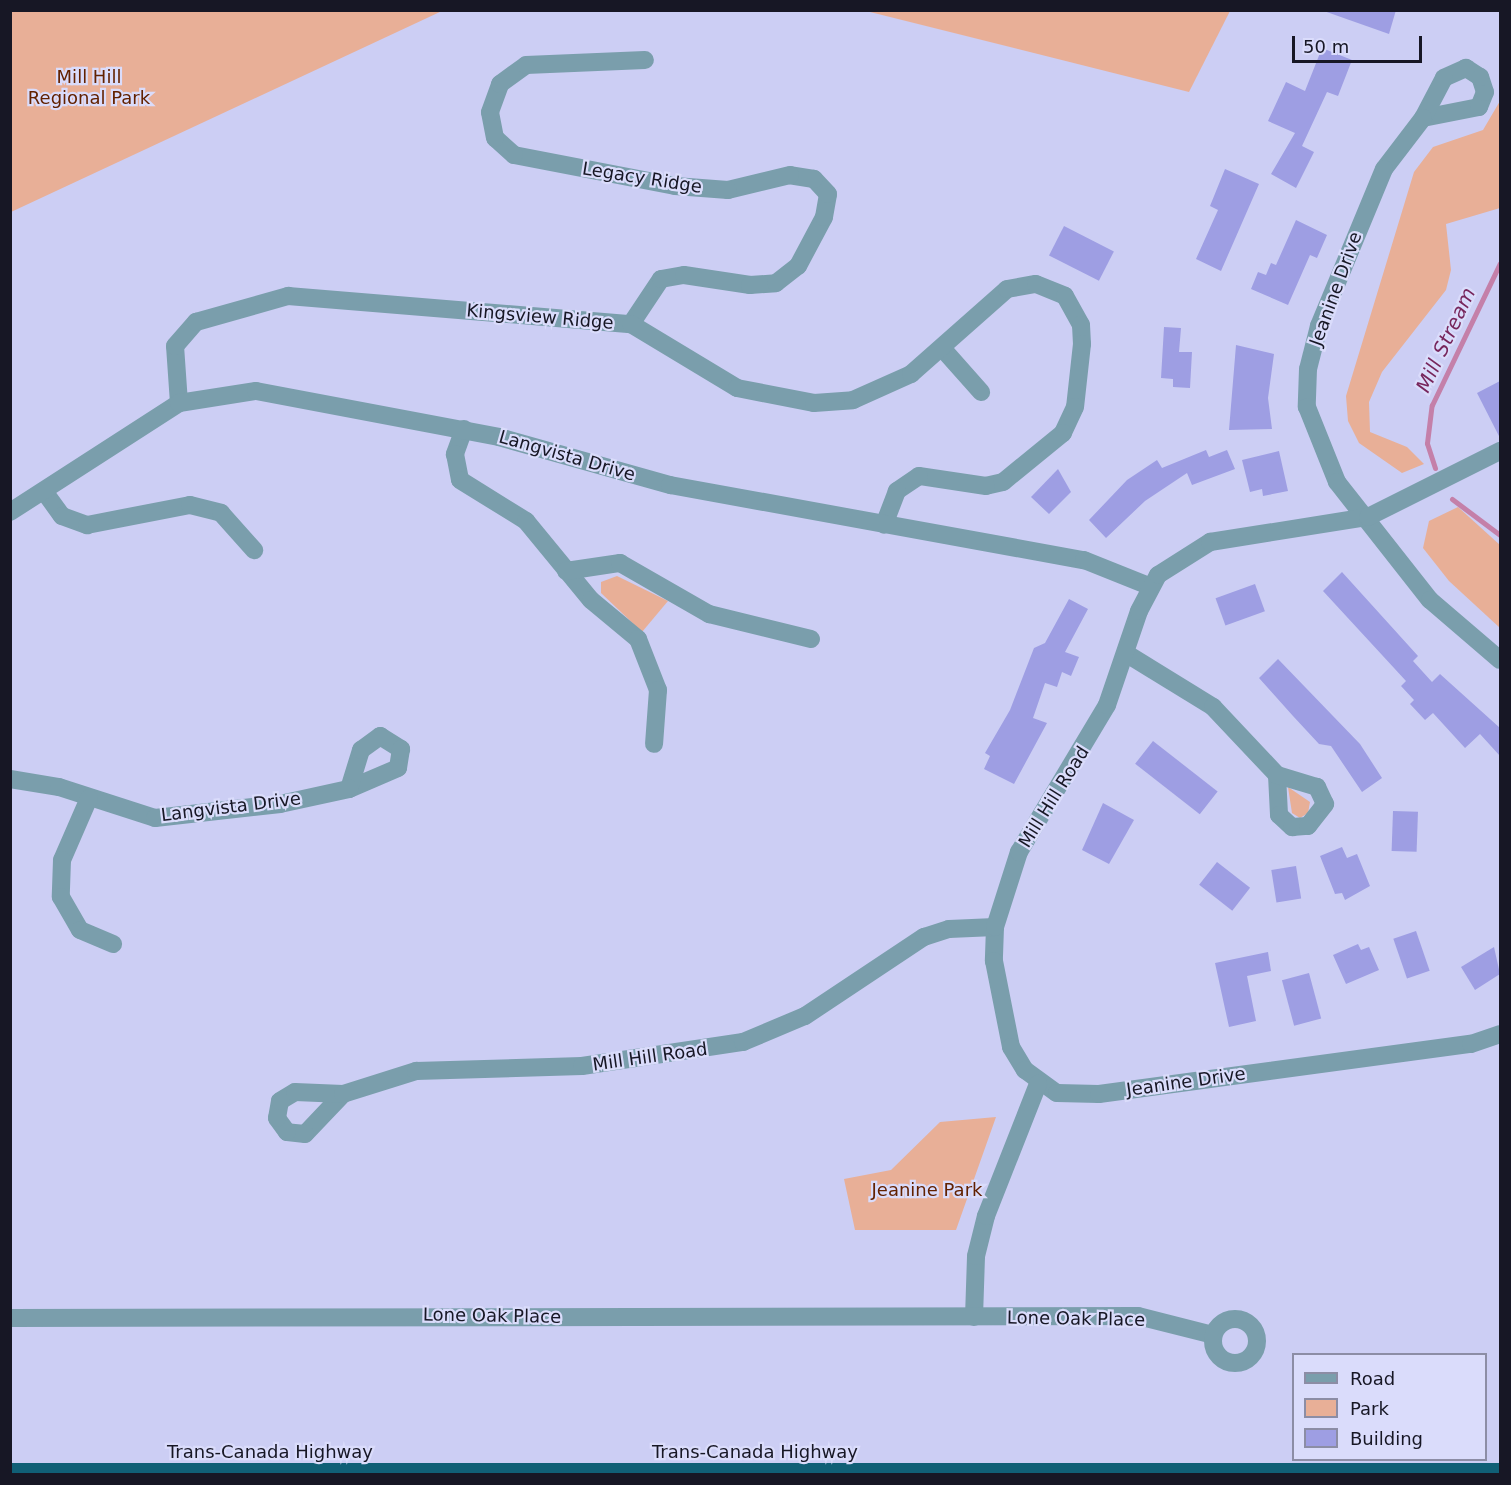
<!DOCTYPE html>
<style>
body{margin:0}
#map{position:relative;width:1511px;height:1485px;overflow:hidden;background:#cccef4;font-family:"DejaVu Sans",sans-serif}
div>[style]{position:absolute}
.green>*{inset:0;background:#e8af97}
.stream>*{height:5px;margin:-2.5px;padding:0 2.5px;transform-origin:2.5px;border-radius:2.5px;background:#c480a9}
.building>*{inset:0;background:#9e9ee3;transform-origin:0 0}
.minor>*{height:18px;margin:-9px;padding:0 9px;transform-origin:9px;border-radius:9px;background:#7a9eac}
.minor>.ring{margin:-9px;padding:0;box-sizing:content-box;background:none;border:18px solid #7a9eac;border-radius:50%}
.highway>*{height:18px;margin:-9px;padding:0 9px;transform-origin:9px;border-radius:9px;background:#105f76}
span{translate:-50% -50%;white-space:nowrap;text-align:center;line-height:1.15;-webkit-text-stroke:4.5px #dadcfb;paint-order:stroke}
.park-label{font-size:18px;color:#622100}
.street-label{font-size:18px;color:#171725}
.water-label{font-size:20px;color:#77265c;font-style:italic}
.frame{position:absolute;inset:0;border:12px solid #171725;pointer-events:none}
.legend{position:absolute;left:1292px;top:1353px;width:195px;height:108px;box-sizing:border-box;background:#dadcfb;border:2px solid #8c8da5;margin:0;padding:8px 10px;list-style:none;font-size:18px;color:#171725}
.legend li{display:flex;align-items:center;gap:12px;height:30px}
.legend b{width:30px;border:2px solid #8c8da5}
.scale{position:absolute;left:1292px;top:36px;width:130px;height:27px;box-sizing:border-box;border:3px solid #171725;border-top:0;padding-left:8px;font-size:18px;line-height:21px;white-space:nowrap;color:#171725;-webkit-text-stroke:4px #dadcfb;paint-order:stroke}
</style>
<div id="map">
<div class="green">
<i style="clip-path:polygon(11px 10px,442px 10px,442px 11px,11px 212px)"></i>
<i style="clip-path:polygon(866px 11px,1230px 11px,1189px 92px)"></i>
<i style="clip-path:polygon(1500px 101px,1500px 208px,1446px 224px,1451px 270px,1446px 290px,1382px 372px,1369px 402px,1370px 432px,1407px 447px,1424px 464px,1402px 473px,1359px 443px,1348px 421px,1346px 396px,1414px 172px,1433px 147px,1483px 130px)"></i>
<i style="clip-path:polygon(1458px 507px,1500px 545px,1500px 628px,1449px 581px,1423px 548px,1429px 521px)"></i>
<i style="clip-path:polygon(617px 576px,668px 601px,642px 632px,601px 593px,601px 582px)"></i>
<i style="clip-path:polygon(1288px 787px,1310px 802px,1308px 813px,1300px 818px,1292px 813px)"></i>
<i style="clip-path:polygon(996px 1117px,956px 1230px,855px 1230px,844px 1179px,891px 1170px,940px 1122px)"></i>
</div>
<div class="stream">
<i style="left:1435px;top:468px;width:26px;rotate:-108deg"></i>
<i style="left:1427px;top:443px;width:38px;rotate:-83deg"></i>
<i style="left:1432px;top:405px;width:157px;rotate:-64.4deg"></i>
<i style="left:1452px;top:499px;width:60px;rotate:36.9deg"></i>
</div>
<div class="building">
<i style="clip-path:polygon(1321px 10px,1396px 10px,1389px 34px)"></i>
<i style="clip-path:polygon(1322px 48px,1352px 60px,1338px 96px,1327px 92px,1302px 146px,1314px 152px,1296px 188px,1271px 174px,1295px 133px,1268px 121px,1286px 82px,1305px 91px)"></i>
<i style="clip-path:polygon(1225px 169px,1259px 184px,1221px 271px,1196px 259px,1218px 210px,1210px 206px)"></i>
<i style="clip-path:polygon(1296px 220px,1327px 235px,1317px 258px,1310px 255px,1288px 305px,1251px 289px,1258px 272px,1266px 275px,1271px 263px,1276px 265px)"></i>
<i style="left:1064px;top:226px;width:56px;height:33px;rotate:27deg"></i>
<i style="clip-path:polygon(1164px 327px,1181px 328px,1179px 352px,1192px 352px,1190px 388px,1173px 387px,1173px 379px,1161px 378px)"></i>
<i style="clip-path:polygon(1236px 345px,1274px 354px,1268px 398px,1272px 429px,1229px 430px)"></i>
<i style="clip-path:polygon(1500px 381px,1500px 438px,1477px 393px)"></i>
<i style="clip-path:polygon(1206px 450px,1209px 457px,1227px 450px,1235px 469px,1192px 485px,1187px 473px,1145px 501px,1106px 538px,1089px 520px,1127px 480px,1157px 460px,1162px 468px)"></i>
<i style="clip-path:polygon(1279px 451px,1288px 491px,1263px 496px,1262px 489px,1250px 492px,1242px 460px)"></i>
<i style="clip-path:polygon(1058px 469px,1071px 492px,1049px 514px,1031px 497px)"></i>
<i style="clip-path:polygon(1342px 572px,1418px 656px,1413px 661px,1432px 682px,1440px 674px,1500px 728px,1500px 756px,1480px 734px,1465px 748px,1433px 713px,1425px 720px,1410px 704px,1414px 700px,1401px 686px,1406px 681px,1323px 591px)"></i>
<i style="left:1255px;top:584px;width:29px;height:42px;rotate:70deg"></i>
<i style="clip-path:polygon(1069px 599px,1088px 609px,1065px 652px,1079px 657px,1071px 676px,1062px 672px,1057px 687px,1045px 683px,1033px 718px,1047px 723px,1014px 784px,984px 769px,990px 756px,985px 753px,1010px 710px,1034px 648px,1045px 643px)"></i>
<i style="clip-path:polygon(1278px 659px,1360px 744px,1382px 778px,1362px 792px,1331px 746px,1319px 744px,1293px 716px,1259px 678px)"></i>
<i style="left:1153px;top:741px;width:82px;height:29px;rotate:38deg"></i>
<i style="clip-path:polygon(1103px 803px,1134px 820px,1109px 864px,1082px 850px)"></i>
<i style="left:1393px;top:811px;width:25px;height:40px;rotate:2deg"></i>
<i style="clip-path:polygon(1342px 847px,1347px 858px,1357px 854px,1370px 886px,1345px 900px,1342px 893px,1335px 894px,1320px 856px)"></i>
<i style="left:1217px;top:862px;width:42px;height:29px;rotate:38deg"></i>
<i style="left:1296px;top:866px;width:33px;height:25px;rotate:81deg"></i>
<i style="left:1416px;top:931px;width:42px;height:24px;rotate:71deg"></i>
<i style="clip-path:polygon(1358px 944px,1361px 950px,1369px 947px,1379px 970px,1346px 984px,1333px 955px)"></i>
<i style="clip-path:polygon(1494px 947px,1500px 974px,1475px 990px,1461px 967px)"></i>
<i style="clip-path:polygon(1268px 952px,1271px 971px,1247px 976px,1256px 1021px,1229px 1027px,1215px 963px)"></i>
<i style="left:1309px;top:973px;width:47px;height:28px;rotate:75deg"></i>
</div>
<div class="minor">
<i style="left:1423px;top:118px;width:57px;rotate:-11.1deg"></i>
<i style="left:1479px;top:107px;width:16px;rotate:-68deg"></i>
<i style="left:1485px;top:92px;width:16px;rotate:-108deg"></i>
<i style="left:1480px;top:77px;width:17px;rotate:-147deg"></i>
<i style="left:1466px;top:68px;width:24px;rotate:156deg"></i>
<i style="left:1444px;top:78px;width:45px;rotate:117.7deg"></i>
<i style="left:1423px;top:118px;width:64px;rotate:127.4deg"></i>
<i style="left:1384px;top:169px;width:170px;rotate:112.5deg"></i>
<i style="left:1319px;top:326px;width:44px;rotate:104.3deg"></i>
<i style="left:1308px;top:369px;width:38px;rotate:92deg"></i>
<i style="left:1307px;top:407px;width:81px;rotate:68.2deg"></i>
<i style="left:1337px;top:482px;width:150px;rotate:51.8deg"></i>
<i style="left:1430px;top:600px;width:92px;rotate:40.6deg"></i>
<i style="left:631px;top:324px;width:54px;rotate:-56.3deg"></i>
<i style="left:661px;top:279px;width:23px;rotate:-10deg"></i>
<i style="left:684px;top:275px;width:67px;rotate:8.6deg"></i>
<i style="left:750px;top:285px;width:26px;rotate:-4deg"></i>
<i style="left:776px;top:283px;width:28px;rotate:-38deg"></i>
<i style="left:798px;top:266px;width:55px;rotate:-62deg"></i>
<i style="left:824px;top:217px;width:23px;rotate:-80deg"></i>
<i style="left:828px;top:194px;width:21px;rotate:-133deg"></i>
<i style="left:814px;top:179px;width:24px;rotate:-171deg"></i>
<i style="left:790px;top:175px;width:64px;rotate:166.4deg"></i>
<i style="left:728px;top:190px;width:53px;rotate:-175.7deg"></i>
<i style="left:675px;top:186px;width:164px;rotate:-169.1deg"></i>
<i style="left:514px;top:155px;width:25px;rotate:-138deg"></i>
<i style="left:495px;top:138px;width:26px;rotate:-101deg"></i>
<i style="left:490px;top:112px;width:30px;rotate:-70deg"></i>
<i style="left:500px;top:84px;width:32px;rotate:-36deg"></i>
<i style="left:526px;top:65px;width:119px;rotate:-2.4deg"></i>
<i style="left:942px;top:348px;width:59px;rotate:48.4deg"></i>
<i style="left:179px;top:403px;width:57px;rotate:-94deg"></i>
<i style="left:175px;top:346px;width:32px;rotate:-49deg"></i>
<i style="left:196px;top:322px;width:96px;rotate:-15.8deg"></i>
<i style="left:288px;top:296px;width:344px;rotate:4.7deg"></i>
<i style="left:631px;top:324px;width:124px;rotate:31.1deg"></i>
<i style="left:737px;top:388px;width:78px;rotate:11deg"></i>
<i style="left:814px;top:403px;width:39px;rotate:-4deg"></i>
<i style="left:853px;top:400px;width:64px;rotate:-24.1deg"></i>
<i style="left:911px;top:374px;width:128px;rotate:-41.5deg"></i>
<i style="left:1007px;top:289px;width:29px;rotate:-10deg"></i>
<i style="left:1036px;top:284px;width:31px;rotate:22deg"></i>
<i style="left:1065px;top:296px;width:33px;rotate:61deg"></i>
<i style="left:1081px;top:325px;width:19px;rotate:87deg"></i>
<i style="left:1082px;top:344px;width:63px;rotate:96.3deg"></i>
<i style="left:1075px;top:407px;width:29px;rotate:115deg"></i>
<i style="left:1063px;top:433px;width:77px;rotate:140.8deg"></i>
<i style="left:1003px;top:482px;width:17px;rotate:167deg"></i>
<i style="left:986px;top:486px;width:68px;rotate:-171.5deg"></i>
<i style="left:919px;top:476px;width:27px;rotate:146deg"></i>
<i style="left:897px;top:491px;width:36px;rotate:111deg"></i>
<i style="left:464px;top:429px;width:27px;rotate:110deg"></i>
<i style="left:455px;top:454px;width:26px;rotate:79deg"></i>
<i style="left:460px;top:480px;width:78px;rotate:31.8deg"></i>
<i style="left:526px;top:521px;width:102px;rotate:50.6deg"></i>
<i style="left:591px;top:600px;width:61px;rotate:39.7deg"></i>
<i style="left:638px;top:639px;width:55px;rotate:68.6deg"></i>
<i style="left:658px;top:690px;width:54px;rotate:94.2deg"></i>
<i style="left:46px;top:494px;width:27px;rotate:54deg"></i>
<i style="left:62px;top:516px;width:27px;rotate:20deg"></i>
<i style="left:87px;top:525px;width:105px;rotate:-11deg"></i>
<i style="left:190px;top:505px;width:32px;rotate:14deg"></i>
<i style="left:221px;top:513px;width:50px;rotate:48.3deg"></i>
<i style="left:10px;top:512px;width:201px;rotate:-32.8deg"></i>
<i style="left:179px;top:403px;width:78px;rotate:-8.9deg"></i>
<i style="left:256px;top:391px;width:247px;rotate:10.7deg"></i>
<i style="left:499px;top:437px;width:178px;rotate:15.7deg"></i>
<i style="left:670px;top:485px;width:421px;rotate:10.3deg"></i>
<i style="left:1084px;top:560px;width:70px;rotate:21.8deg"></i>
<i style="left:566px;top:571px;width:55px;rotate:-8.4deg"></i>
<i style="left:620px;top:563px;width:103px;rotate:29.8deg"></i>
<i style="left:709px;top:614px;width:105px;rotate:13.8deg"></i>
<i style="left:1127px;top:654px;width:101px;rotate:31.6deg"></i>
<i style="left:1213px;top:707px;width:93px;rotate:46.7deg"></i>
<i style="left:1277px;top:775px;width:40px;rotate:87.1deg"></i>
<i style="left:1279px;top:815px;width:18px;rotate:43deg"></i>
<i style="left:1292px;top:827px;width:16px;rotate:-4deg"></i>
<i style="left:1308px;top:826px;width:28px;rotate:-52deg"></i>
<i style="left:1325px;top:804px;width:19px;rotate:-115deg"></i>
<i style="left:1317px;top:787px;width:42px;rotate:-163.3deg"></i>
<i style="left:380px;top:736px;width:25px;rotate:32deg"></i>
<i style="left:401px;top:749px;width:19px;rotate:99deg"></i>
<i style="left:398px;top:768px;width:53px;rotate:156.8deg"></i>
<i style="left:349px;top:789px;width:41px;rotate:-72.9deg"></i>
<i style="left:361px;top:750px;width:24px;rotate:-36deg"></i>
<i style="left:10px;top:779px;width:50px;rotate:9.3deg"></i>
<i style="left:59px;top:787px;width:101px;rotate:17.9deg"></i>
<i style="left:155px;top:818px;width:126px;rotate:-6.4deg"></i>
<i style="left:280px;top:804px;width:71px;rotate:-12.3deg"></i>
<i style="left:89px;top:798px;width:68px;rotate:113.5deg"></i>
<i style="left:62px;top:860px;width:37px;rotate:92deg"></i>
<i style="left:61px;top:897px;width:38px;rotate:60deg"></i>
<i style="left:80px;top:930px;width:36px;rotate:23deg"></i>
<i style="left:995px;top:927px;width:34px;rotate:92deg"></i>
<i style="left:994px;top:961px;width:88px;rotate:78.8deg"></i>
<i style="left:1011px;top:1047px;width:27px;rotate:59deg"></i>
<i style="left:1025px;top:1070px;width:39px;rotate:36deg"></i>
<i style="left:1057px;top:1093px;width:42px;rotate:1.4deg"></i>
<i style="left:1099px;top:1094px;width:375px;rotate:-7.7deg"></i>
<i style="left:1471px;top:1044px;width:31px;rotate:-19deg"></i>
<i style="left:343px;top:1094px;width:55px;rotate:133.5deg"></i>
<i style="left:305px;top:1134px;width:18px;rotate:-174deg"></i>
<i style="left:287px;top:1132px;width:17px;rotate:-126deg"></i>
<i style="left:277px;top:1118px;width:17px;rotate:-80deg"></i>
<i style="left:280px;top:1101px;width:17px;rotate:-31deg"></i>
<i style="left:295px;top:1092px;width:48px;rotate:2.4deg"></i>
<i style="left:343px;top:1094px;width:77px;rotate:-17.5deg"></i>
<i style="left:416px;top:1071px;width:166px;rotate:-1.7deg"></i>
<i style="left:582px;top:1066px;width:163px;rotate:-8.5deg"></i>
<i style="left:743px;top:1042px;width:67px;rotate:-22.8deg"></i>
<i style="left:805px;top:1016px;width:143px;rotate:-33.6deg"></i>
<i style="left:924px;top:937px;width:26px;rotate:-18deg"></i>
<i style="left:949px;top:929px;width:46px;rotate:-2.5deg"></i>
<i style="left:995px;top:927px;width:79px;rotate:-72.3deg"></i>
<i style="left:1019px;top:852px;width:171px;rotate:-59.1deg"></i>
<i style="left:1107px;top:705px;width:99px;rotate:-71.2deg"></i>
<i style="left:1139px;top:611px;width:41px;rotate:-62.2deg"></i>
<i style="left:1158px;top:575px;width:62px;rotate:-32.4deg"></i>
<i style="left:1210px;top:542px;width:160px;rotate:-9deg"></i>
<i style="left:1368px;top:517px;width:148px;rotate:-26.6deg"></i>
<i style="left:974px;top:1317px;width:61px;rotate:-88.1deg"></i>
<i style="left:976px;top:1256px;width:41px;rotate:-76deg"></i>
<i style="left:986px;top:1216px;width:142px;rotate:-68.5deg"></i>
<i style="left:10px;top:1318px;width:1128px;rotate:-0.1deg"></i>
<i style="left:1138px;top:1316px;width:77px;rotate:14.2deg"></i>
<i class="ring" style="left:1213px;top:1319px;width:26px;height:26px"></i>
</div>
<div class="highway">
<i style="left:10px;top:1472px;width:1490px"></i>
</div>
<div class="park-label">
<span style="left:89px;top:88px">Mill Hill<br>Regional Park</span>
<span style="left:927px;top:1190px">Jeanine Park</span>
</div>
<div class="street-label">
<span style="left:642px;top:178px;rotate:9deg">Legacy Ridge</span>
<span style="left:1336px;top:289px;rotate:-70deg">Jeanine Drive</span>
<span style="left:540px;top:317px;rotate:5deg">Kingsview Ridge</span>
<span style="left:567px;top:456px;rotate:16deg">Langvista Drive</span>
<span style="left:1054px;top:797px;rotate:-58deg">Mill Hill Road</span>
<span style="left:231px;top:807px;rotate:-7deg">Langvista Drive</span>
<span style="left:650px;top:1057px;rotate:-8deg">Mill Hill Road</span>
<span style="left:1186px;top:1082px;rotate:-8deg">Jeanine Drive</span>
<span style="left:492px;top:1316px;rotate:1deg">Lone Oak Place</span>
<span style="left:1076px;top:1319px;rotate:1deg">Lone Oak Place</span>
<span style="left:270px;top:1452px">Trans-Canada Highway</span>
<span style="left:755px;top:1452px">Trans-Canada Highway</span>
</div>
<div class="water-label">
<span style="left:1446px;top:340px;rotate:-65deg">Mill Stream</span>
</div>
<div class="frame"></div>
<ul class="legend">
<li><b style="height:8px;background:#7a9eac"></b>Road</li>
<li><b style="height:16px;background:#e8af97"></b>Park</li>
<li><b style="height:16px;background:#9e9ee3"></b>Building</li>
</ul>
<div class="scale">50 m</div>
</div>
